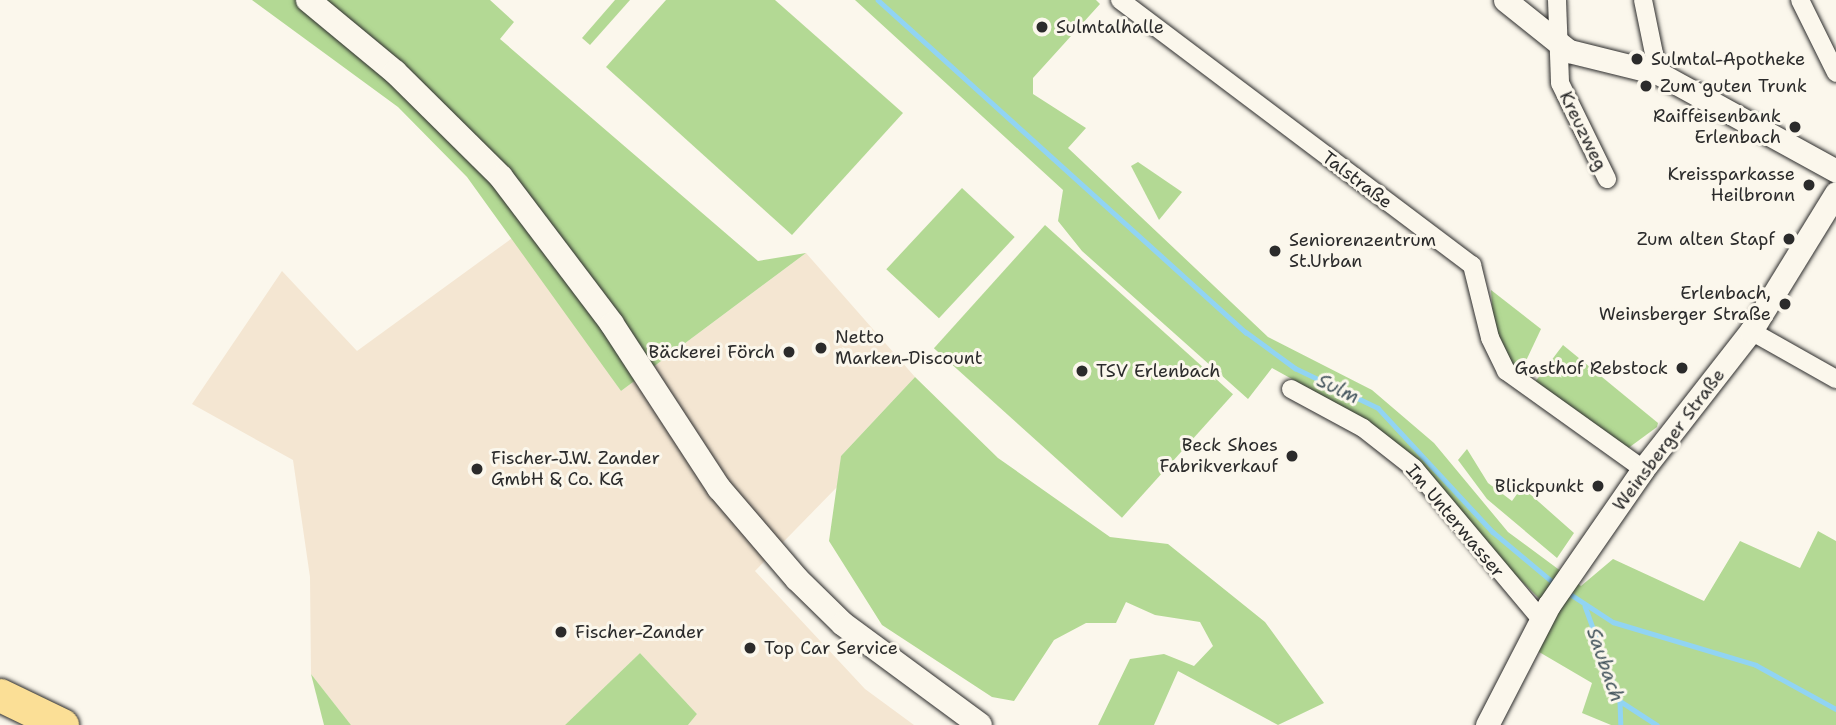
<!DOCTYPE html>
<meta charset="utf-8">
<style>
body{margin:0}
#map{position:relative;width:1836px;height:725px;overflow:hidden;background:#fbf7ec;font-family:"Shantell Sans",sans-serif}
div>[style]{position:absolute}
.built>*{inset:0;background:#f4e6d2}
.green>*{inset:0;background:#b3d994;transform-origin:0 0}
.stream>*{height:4.5px;margin:-2.25px;padding:0 2.25px;transform-origin:2.25px;border-radius:2.25px;background:#91d4f3}
.roads{filter:drop-shadow(0 0 2px #2b2b2b) drop-shadow(0 0 2px #2b2b2b)}
.minor>*{height:18px;margin:-9px;padding:0 9px;transform-origin:9px;border-radius:9px;background:#fbf7ec}
.tertiary>*{height:23px;margin:-11.5px;padding:0 11.5px;transform-origin:11.5px;border-radius:11.5px;background:#fbf7ec}
.secondary>*{height:24px;margin:-12px;padding:0 12px;transform-origin:12px;border-radius:12px;background:#fbf7ec}
.motorway>*{height:33px;margin:-16.5px;padding:0 16.5px;transform-origin:16.5px;border-radius:16.5px;background:#fbdf96}
.dots>*{width:19px;height:19px;translate:-50% -50%;box-sizing:border-box;border:4px solid #fbf7ec;border-radius:50%}
span{translate:-50% -50%;white-space:nowrap;text-align:center;line-height:1.15;-webkit-text-stroke:6px #fbf7ec;paint-order:stroke}
.poi-label{font-size:18px;color:#2b2b2b}
.left{translate:0 -50%;text-align:left}
.right{translate:-100% -50%;text-align:right}
.street-label{font-size:18px;color:#2b2b2b}
.water-label{font-size:19px;color:#44555d;font-style:italic}
</style>
<div id="map">
<div class="built">
<i style="clip-path:polygon(515px 236px,621px 391px,806px 253px,915px 377px,841px 456px,838px 486px,755px 571px,865px 689px,914px 725px,688px 725px,697px 714px,640px 653px,565px 725px,351px 725px,311px 674px,310px 577px,293px 460px,192px 404px,282px 271px,357px 351px)"></i>
</div>
<div class="green">
<i style="clip-path:polygon(252px 0,490px 0,514px 22px,500px 39px,758px 261px,806px 253px,621px 391px,467px 177px,398px 107px)"></i>
<i style="clip-path:polygon(615px 0,630px 0,590px 45px,582px 38px)"></i>
<i style="clip-path:polygon(666px 0,775px 0,903px 113px,792px 235px,606px 67px)"></i>
<i style="clip-path:polygon(855px 0,1096px 0,1100px 4px,1033px 78px,1033px 94px,1086px 128px,1068px 148px,1268px 337px,1372px 390px,1434px 443px,1508px 532px,1581px 586px,1613px 559px,1704px 601px,1740px 541px,1800px 568px,1818px 531px,1836px 541px,1836px 725px,1611px 725px,1582px 713px,1592px 683px,1534px 649px,1556px 615px,1346px 409px,1272px 368px,1248px 399px,1082px 251px,1058px 221px,1063px 190px)"></i>
<i style="clip-path:polygon(1138px 162px,1182px 192px,1159px 220px,1131px 166px)"></i>
<i style="left:962px;top:188px;width:72px;height:111px;rotate:43deg"></i>
<i style="left:1045px;top:225px;width:253px;height:166px;rotate:42deg"></i>
<i style="clip-path:polygon(1491px 290px,1541px 329px,1524px 365px,1514px 369px,1494px 334px)"></i>
<i style="clip-path:polygon(1563px 345px,1658px 423px,1657px 427px,1627px 449px,1535px 382px)"></i>
<i style="clip-path:polygon(915px 377px,998px 458px,1110px 537px,1168px 544px,1265px 622px,1324px 703px,1278px 725px,1178px 671px,1154px 725px,1098px 725px,1130px 659px,1164px 654px,1194px 666px,1213px 646px,1200px 622px,1155px 615px,1126px 602px,1116px 623px,1086px 623px,1054px 640px,1014px 701px,992px 697px,882px 625px,829px 541px,841px 456px)"></i>
<i style="clip-path:polygon(1467px 449px,1488px 483px,1512px 501px,1522px 487px,1574px 533px,1557px 558px,1487px 499px,1458px 460px)"></i>
<i style="clip-path:polygon(640px 653px,697px 714px,688px 725px,565px 725px)"></i>
<i style="clip-path:polygon(311px 674px,351px 725px,324px 725px)"></i>
</div>
<div class="stream">
<i style="left:878px;top:0;width:496px;rotate:42.1deg"></i>
<i style="left:1246px;top:332px;width:61px;rotate:36.3deg"></i>
<i style="left:1295px;top:368px;width:92px;rotate:25.7deg"></i>
<i style="left:1378px;top:408px;width:169px;rotate:47.2deg"></i>
<i style="left:1493px;top:532px;width:80px;rotate:39.9deg"></i>
<i style="left:1567px;top:592px;width:55px;rotate:33.1deg"></i>
<i style="left:1613px;top:622px;width:149px;rotate:16.7deg"></i>
<i style="left:1756px;top:665px;width:91px;rotate:28.8deg"></i>
<i style="left:1585px;top:606px;width:101px;rotate:69.8deg"></i>
<i style="left:1620px;top:701px;width:24px;rotate:88deg"></i>
<i style="left:1620px;top:701px;width:44px;rotate:33deg"></i>
</div>
<div class="roads">
<div class="minor">
<i style="left:1120px;top:0;width:441px;rotate:37deg"></i>
<i style="left:1472px;top:265px;width:75px;rotate:76.1deg"></i>
<i style="left:1490px;top:338px;width:37px;rotate:64deg"></i>
<i style="left:1506px;top:371px;width:168px;rotate:35.6deg"></i>
<i style="left:1557px;top:0;width:83px;rotate:87.9deg"></i>
<i style="left:1560px;top:83px;width:107px;rotate:63.9deg"></i>
<i style="left:1643px;top:0;width:75px;rotate:78.4deg"></i>
<i style="left:1800px;top:0;width:81px;rotate:63.7deg"></i>
<i style="left:1751px;top:331px;width:98px;rotate:29.5deg"></i>
<i style="left:1291px;top:389px;width:82px;rotate:28.4deg"></i>
<i style="left:1363px;top:428px;width:65px;rotate:38.1deg"></i>
<i style="left:1414px;top:468px;width:196px;rotate:50deg"></i>
</div>
<div class="tertiary">
<i style="left:1505px;top:0;width:82px;rotate:38.6deg"></i>
<i style="left:1569px;top:51px;width:92px;rotate:13.9deg"></i>
<i style="left:1658px;top:73px;width:203px;rotate:28.8deg"></i>
<i style="left:1487px;top:725px;width:135px;rotate:-62.7deg"></i>
<i style="left:1549px;top:605px;width:165px;rotate:-55.3deg"></i>
<i style="left:1643px;top:469px;width:175px;rotate:-52deg"></i>
<i style="left:1751px;top:331px;width:162px;rotate:-58.4deg"></i>
</div>
<div class="secondary">
<i style="left:308px;top:0;width:113px;rotate:39.6deg"></i>
<i style="left:395px;top:72px;width:149px;rotate:44.7deg"></i>
<i style="left:501px;top:177px;width:184px;rotate:52.9deg"></i>
<i style="left:612px;top:324px;width:196px;rotate:56.9deg"></i>
<i style="left:719px;top:488px;width:120px;rotate:49.4deg"></i>
<i style="left:797px;top:579px;width:64px;rotate:44.4deg"></i>
<i style="left:843px;top:624px;width:170px;rotate:36.4deg"></i>
</div>
<div class="motorway">
<i style="left:0;top:695px;width:69px;rotate:25.8deg"></i>
</div>
</div>
<div class="dots">
<i style="left:1042px;top:27px;background:#2b2b2b"></i>
<i style="left:1637px;top:59px;background:#2b2b2b"></i>
<i style="left:1646px;top:86px;background:#2b2b2b"></i>
<i style="left:1795px;top:127px;background:#2b2b2b"></i>
<i style="left:1809px;top:185px;background:#2b2b2b"></i>
<i style="left:1789px;top:239px;background:#2b2b2b"></i>
<i style="left:1275px;top:251px;background:#2b2b2b"></i>
<i style="left:1785px;top:304px;background:#2b2b2b"></i>
<i style="left:821px;top:348px;background:#2b2b2b"></i>
<i style="left:789px;top:352px;background:#2b2b2b"></i>
<i style="left:1682px;top:368px;background:#2b2b2b"></i>
<i style="left:1082px;top:371px;background:#2b2b2b"></i>
<i style="left:1292px;top:456px;background:#2b2b2b"></i>
<i style="left:477px;top:469px;background:#2b2b2b"></i>
<i style="left:1598px;top:486px;background:#2b2b2b"></i>
<i style="left:561px;top:632px;background:#2b2b2b"></i>
<i style="left:750px;top:648px;background:#2b2b2b"></i>
</div>
<div class="poi-label">
<span class="left" style="left:1056px;top:27px">Sulmtalhalle</span>
<span class="left" style="left:1651px;top:59px">Sulmtal-Apotheke</span>
<span class="left" style="left:1660px;top:86px">Zum guten Trunk</span>
<span class="right" style="left:1781px;top:127px">Raiffeisenbank<br>Erlenbach</span>
<span class="right" style="left:1795px;top:185px">Kreissparkasse<br>Heilbronn</span>
<span class="right" style="left:1775px;top:239px">Zum alten Stapf</span>
<span class="left" style="left:1289px;top:251px">Seniorenzentrum<br>St.Urban</span>
<span class="right" style="left:1771px;top:304px">Erlenbach,<br>Weinsberger Straße</span>
<span class="left" style="left:835px;top:348px">Netto<br>Marken-Discount</span>
<span class="right" style="left:775px;top:352px">Bäckerei Förch</span>
<span class="right" style="left:1668px;top:368px">Gasthof Rebstock</span>
<span class="left" style="left:1096px;top:371px">TSV Erlenbach</span>
<span class="right" style="left:1278px;top:456px">Beck Shoes<br>Fabrikverkauf</span>
<span class="left" style="left:491px;top:469px">Fischer-J.W. Zander<br>GmbH &amp; Co. KG</span>
<span class="right" style="left:1584px;top:486px">Blickpunkt</span>
<span class="left" style="left:575px;top:632px">Fischer-Zander</span>
<span class="left" style="left:764px;top:648px">Top Car Service</span>
</div>
<div class="street-label">
<span style="left:1583px;top:131px;rotate:64deg">Kreuzweg</span>
<span style="left:1357px;top:180px;rotate:37deg">Talstraße</span>
<span style="left:1669px;top:440px;rotate:-53deg">Weinsberger Straße</span>
<span style="left:1455px;top:521px;rotate:50deg">Im Unterwasser</span>
</div>
<div class="water-label">
<span style="left:1338px;top:389px;rotate:26deg">Sulm</span>
<span style="left:1605px;top:665px;rotate:71deg">Saubach</span>
</div>
</div>
